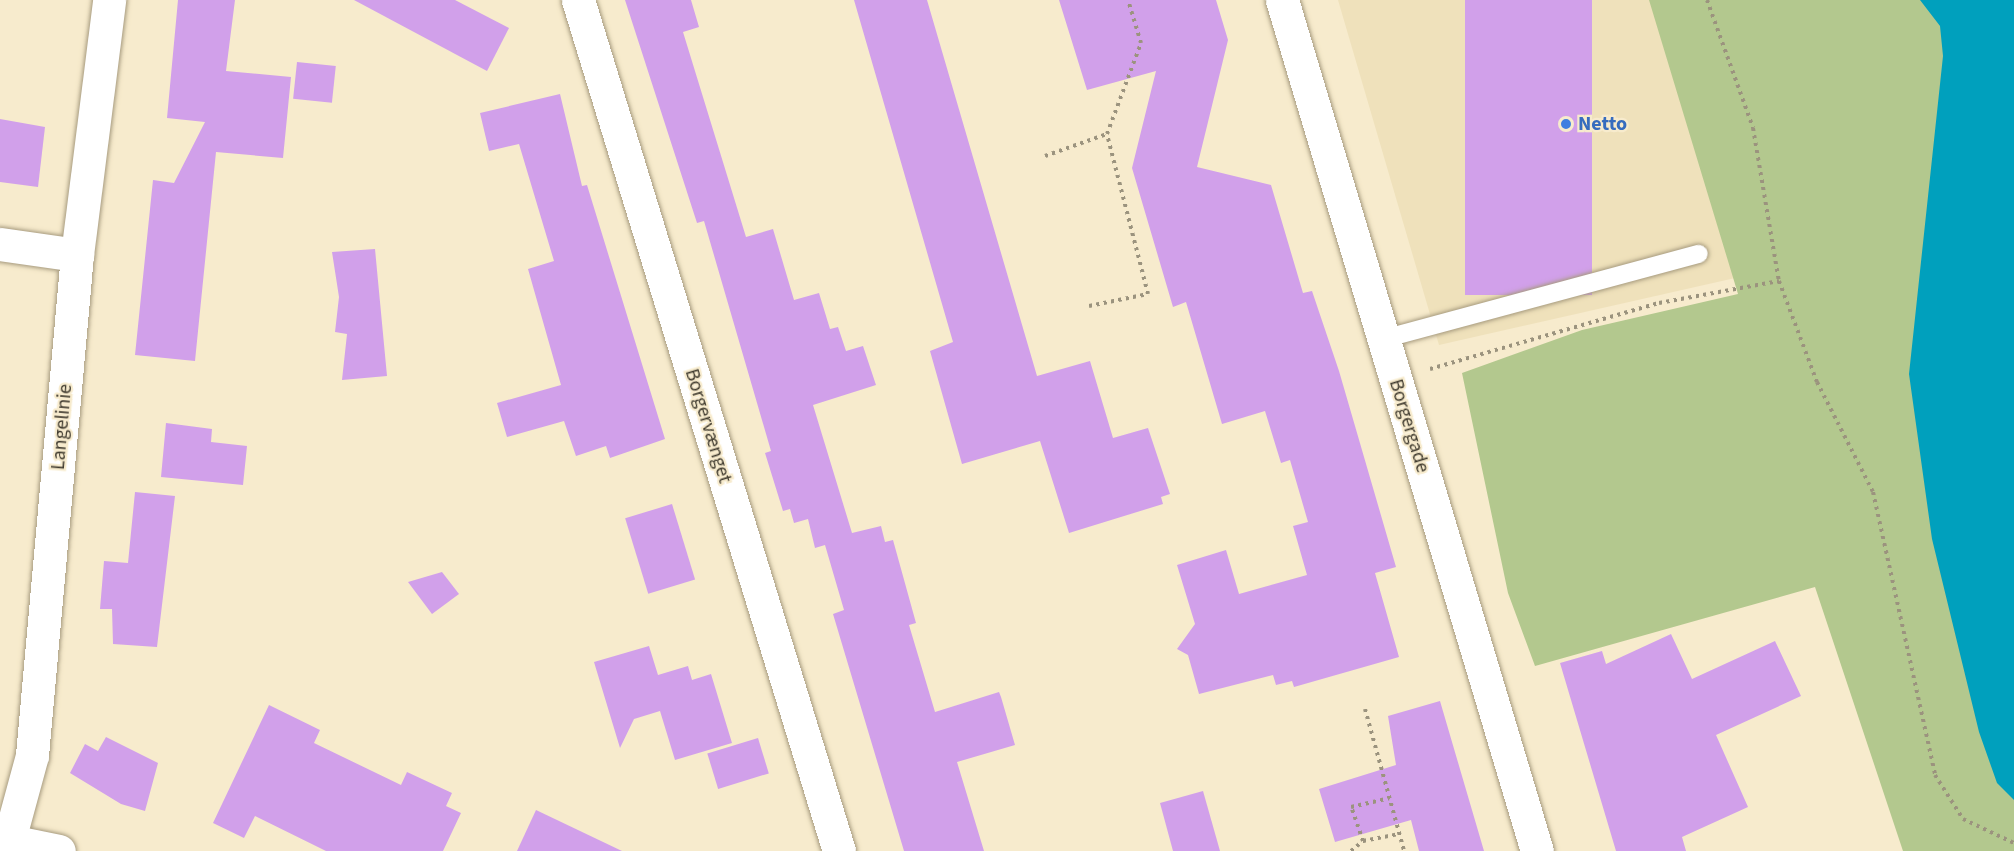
<!DOCTYPE html>
<meta charset="utf-8">
<style>
body{margin:0}
#map{position:relative;width:2014px;height:851px;overflow:hidden;background:#f7ebcd;font-family:"Source Sans 3",sans-serif}
div>[style]{position:absolute}
.built>*{inset:0;background:#efe1bb}
.green>*{inset:0;background:#b3c88e}
.water>*{inset:0;background:#00a0bd}
.building>*{inset:0;background:#d1a0ea;transform-origin:0 0}
.path>*{height:4px;margin-top:-2px;transform-origin:0;background:repeating-linear-gradient(90deg,#9b937e 0 3px,transparent 0 7.5px)}
.roads{filter:drop-shadow(0 0 2px #a79b7f) drop-shadow(0 0 2px #a79b7f)}
.service>*{height:18px;margin:-9px;padding:0 9px;transform-origin:9px;border-radius:9px;background:#fff}
.minor>*{height:33px;margin:-16.5px;padding:0 16.5px;transform-origin:16.5px;border-radius:16.5px;background:#fff}
.tertiary>*{height:33px;margin:-16.5px;padding:0 16.5px;transform-origin:16.5px;border-radius:16.5px;background:#fff}
.dots>*{width:16px;height:16px;translate:-50% -50%;box-sizing:border-box;border:3px solid #f7ebcd;border-radius:50%}
span{translate:-50% -50%;white-space:nowrap;text-align:center;line-height:1.15;-webkit-text-stroke:4.5px #f7ebcd;paint-order:stroke}
.shop-label{font-size:20px;color:#366cbe;font-weight:700}
.left{translate:0 -50%;text-align:left}
.street-label{font-size:20px;color:#403b2f}
</style>
<div id="map">
<div class="built">
<i style="clip-path:polygon(1338px 0,1667px 0,1766px 271px,1439px 345px)"></i>
</div>
<div class="green">
<i style="clip-path:polygon(1649px 0,2014px 0,2014px 851px,1903px 851px,1815px 587px,1535px 666px,1508px 593px,1462px 373px,1582px 330px,1738px 294px)"></i>
</div>
<div class="water">
<i style="clip-path:polygon(1920px 0,2014px 0,2014px 800px,1997px 783px,1979px 732px,1932px 539px,1909px 374px,1943px 56px,1940px 26px)"></i>
</div>
<div class="building">
<i style="clip-path:polygon(178px 0,235px 0,226px 71px,291px 77px,283px 158px,216px 152px,195px 361px,135px 355px,153px 180px,174px 183px,205px 122px,167px 118px)"></i>
<i style="clip-path:polygon(354px 0,455px 0,509px 28px,487px 71px)"></i>
<i style="clip-path:polygon(625px 0,691px 0,699px 27px,683px 32px,746px 237px,773px 229px,794px 300px,819px 293px,830px 329px,838px 327px,846px 351px,863px 346px,876px 385px,813px 405px,852px 533px,881px 526px,885px 542px,893px 540px,916px 623px,909px 625px,935px 712px,999px 692px,1001px 697px,1015px 745px,957px 762px,984px 851px,904px 851px,833px 614px,844px 610px,825px 545px,815px 548px,808px 519px,794px 523px,790px 509px,783px 511px,765px 453px,771px 451px,704px 221px,697px 223px)"></i>
<i style="clip-path:polygon(854px 0,927px 0,1037px 376px,1090px 361px,1113px 438px,1148px 428px,1170px 494px,1161px 497px,1163px 504px,1069px 533px,1040px 441px,962px 464px,930px 351px,953px 342px)"></i>
<i style="clip-path:polygon(1059px 0,1216px 0,1228px 40px,1197px 167px,1271px 185px,1303px 293px,1312px 291px,1339px 371px,1396px 567px,1375px 573px,1399px 657px,1294px 687px,1292px 681px,1276px 685px,1273px 675px,1199px 694px,1188px 655px,1177px 649px,1195px 624px,1177px 565px,1226px 550px,1239px 594px,1307px 575px,1293px 526px,1308px 522px,1290px 460px,1281px 463px,1265px 411px,1222px 424px,1186px 302px,1173px 307px,1132px 168px,1156px 71px,1087px 90px)"></i>
<i style="left:1465px;top:0;width:127px;height:295px"></i>
<i style="left:297px;top:62px;width:39px;height:37px;rotate:6deg"></i>
<i style="clip-path:polygon(560px 94px,582px 186px,587px 185px,665px 439px,610px 458px,606px 446px,576px 456px,564px 421px,507px 437px,497px 403px,561px 385px,528px 269px,554px 261px,519px 144px,489px 151px,480px 113px)"></i>
<i style="clip-path:polygon(0 119px,45px 127px,38px 187px,0 182px)"></i>
<i style="clip-path:polygon(375px 249px,387px 376px,342px 380px,347px 334px,335px 332px,339px 297px,332px 252px)"></i>
<i style="clip-path:polygon(166px 423px,212px 429px,211px 442px,247px 446px,243px 485px,161px 477px)"></i>
<i style="clip-path:polygon(135px 492px,175px 496px,157px 647px,113px 644px,112px 609px,100px 609px,104px 561px,128px 563px)"></i>
<i style="left:672px;top:504px;width:79px;height:49px;rotate:73deg"></i>
<i style="clip-path:polygon(442px 572px,459px 594px,432px 614px,408px 582px)"></i>
<i style="clip-path:polygon(1671px 634px,1692px 679px,1775px 641px,1801px 696px,1716px 735px,1748px 807px,1682px 837px,1686px 851px,1616px 851px,1560px 663px,1602px 651px,1606px 664px)"></i>
<i style="clip-path:polygon(649px 646px,658px 675px,688px 666px,692px 680px,711px 674px,732px 743px,675px 760px,660px 711px,634px 719px,620px 748px,594px 662px)"></i>
<i style="clip-path:polygon(1440px 701px,1484px 851px,1419px 851px,1411px 820px,1335px 842px,1319px 789px,1396px 765px,1388px 716px)"></i>
<i style="clip-path:polygon(269px 705px,320px 730px,314px 743px,401px 785px,407px 772px,452px 793px,446px 806px,461px 813px,443px 851px,326px 851px,255px 816px,244px 838px,213px 823px)"></i>
<i style="clip-path:polygon(106px 737px,158px 763px,145px 811px,121px 804px,70px 773px,85px 744px,98px 751px)"></i>
<i style="left:758px;top:738px;width:37px;height:53px;rotate:73deg"></i>
<i style="clip-path:polygon(1203px 791px,1220px 851px,1173px 851px,1160px 803px)"></i>
<i style="clip-path:polygon(536px 810px,622px 851px,517px 851px)"></i>
</div>
<div class="path">
<i style="left:1707px;top:0;width:136px;rotate:70.2deg"></i>
<i style="left:1753px;top:128px;width:155px;rotate:80.4deg"></i>
<i style="left:1779px;top:281px;width:108px;rotate:69.4deg"></i>
<i style="left:1817px;top:382px;width:123px;rotate:63deg"></i>
<i style="left:1873px;top:492px;width:290px;rotate:77.6deg"></i>
<i style="left:1935px;top:775px;width:52px;rotate:57.5deg"></i>
<i style="left:1963px;top:819px;width:56px;rotate:25.2deg"></i>
<i style="left:1045px;top:156px;width:66px;rotate:-19.5deg"></i>
<i style="left:1089px;top:306px;width:60px;rotate:-11.5deg"></i>
<i style="left:1148px;top:294px;width:165px;rotate:-104.4deg"></i>
<i style="left:1107px;top:134px;width:97px;rotate:-69.5deg"></i>
<i style="left:1141px;top:43px;width:45px;rotate:-106.8deg"></i>
<i style="left:1430px;top:369px;width:238px;rotate:-16.1deg"></i>
<i style="left:1659px;top:303px;width:122px;rotate:-10.4deg"></i>
<i style="left:1365px;top:709px;width:147px;rotate:74.6deg"></i>
<i style="left:1363px;top:841px;width:36px;rotate:-11deg"></i>
<i style="left:1351px;top:851px;width:16px;rotate:-40deg"></i>
<i style="left:1363px;top:841px;width:36px;rotate:-109deg"></i>
<i style="left:1351px;top:807px;width:39px;rotate:-13deg"></i>
</div>
<div class="roads">
<div class="service">
<i style="left:1383px;top:339px;width:327px;rotate:-15.1deg"></i>
</div>
<div class="minor">
<i style="left:578px;top:0;width:890px;rotate:72.95deg"></i>
<i style="left:0;top:244px;width:78px;rotate:8.1deg"></i>
<i style="left:0;top:839px;width:60px;rotate:11.5deg"></i>
<i style="left:6px;top:851px;width:99px;rotate:-74.8deg"></i>
<i style="left:32px;top:755px;width:502px;rotate:-84.86deg"></i>
<i style="left:77px;top:255px;width:257px;rotate:-82.8deg"></i>
</div>
<div class="tertiary">
<i style="left:1282px;top:0;width:888px;rotate:73.32deg"></i>
</div>
</div>
<div class="dots">
<i style="left:1566px;top:124px;background:#3f7fe0"></i>
</div>
<div class="shop-label">
<span class="left" style="left:1578px;top:124px">Netto</span>
</div>
<div class="street-label">
<span style="left:708px;top:426px;rotate:73deg">Borgervænget</span>
<span style="left:1409px;top:426px;rotate:73deg">Borgergade</span>
<span style="left:62px;top:427px;rotate:-85deg">Langelinie</span>
</div>
</div>
